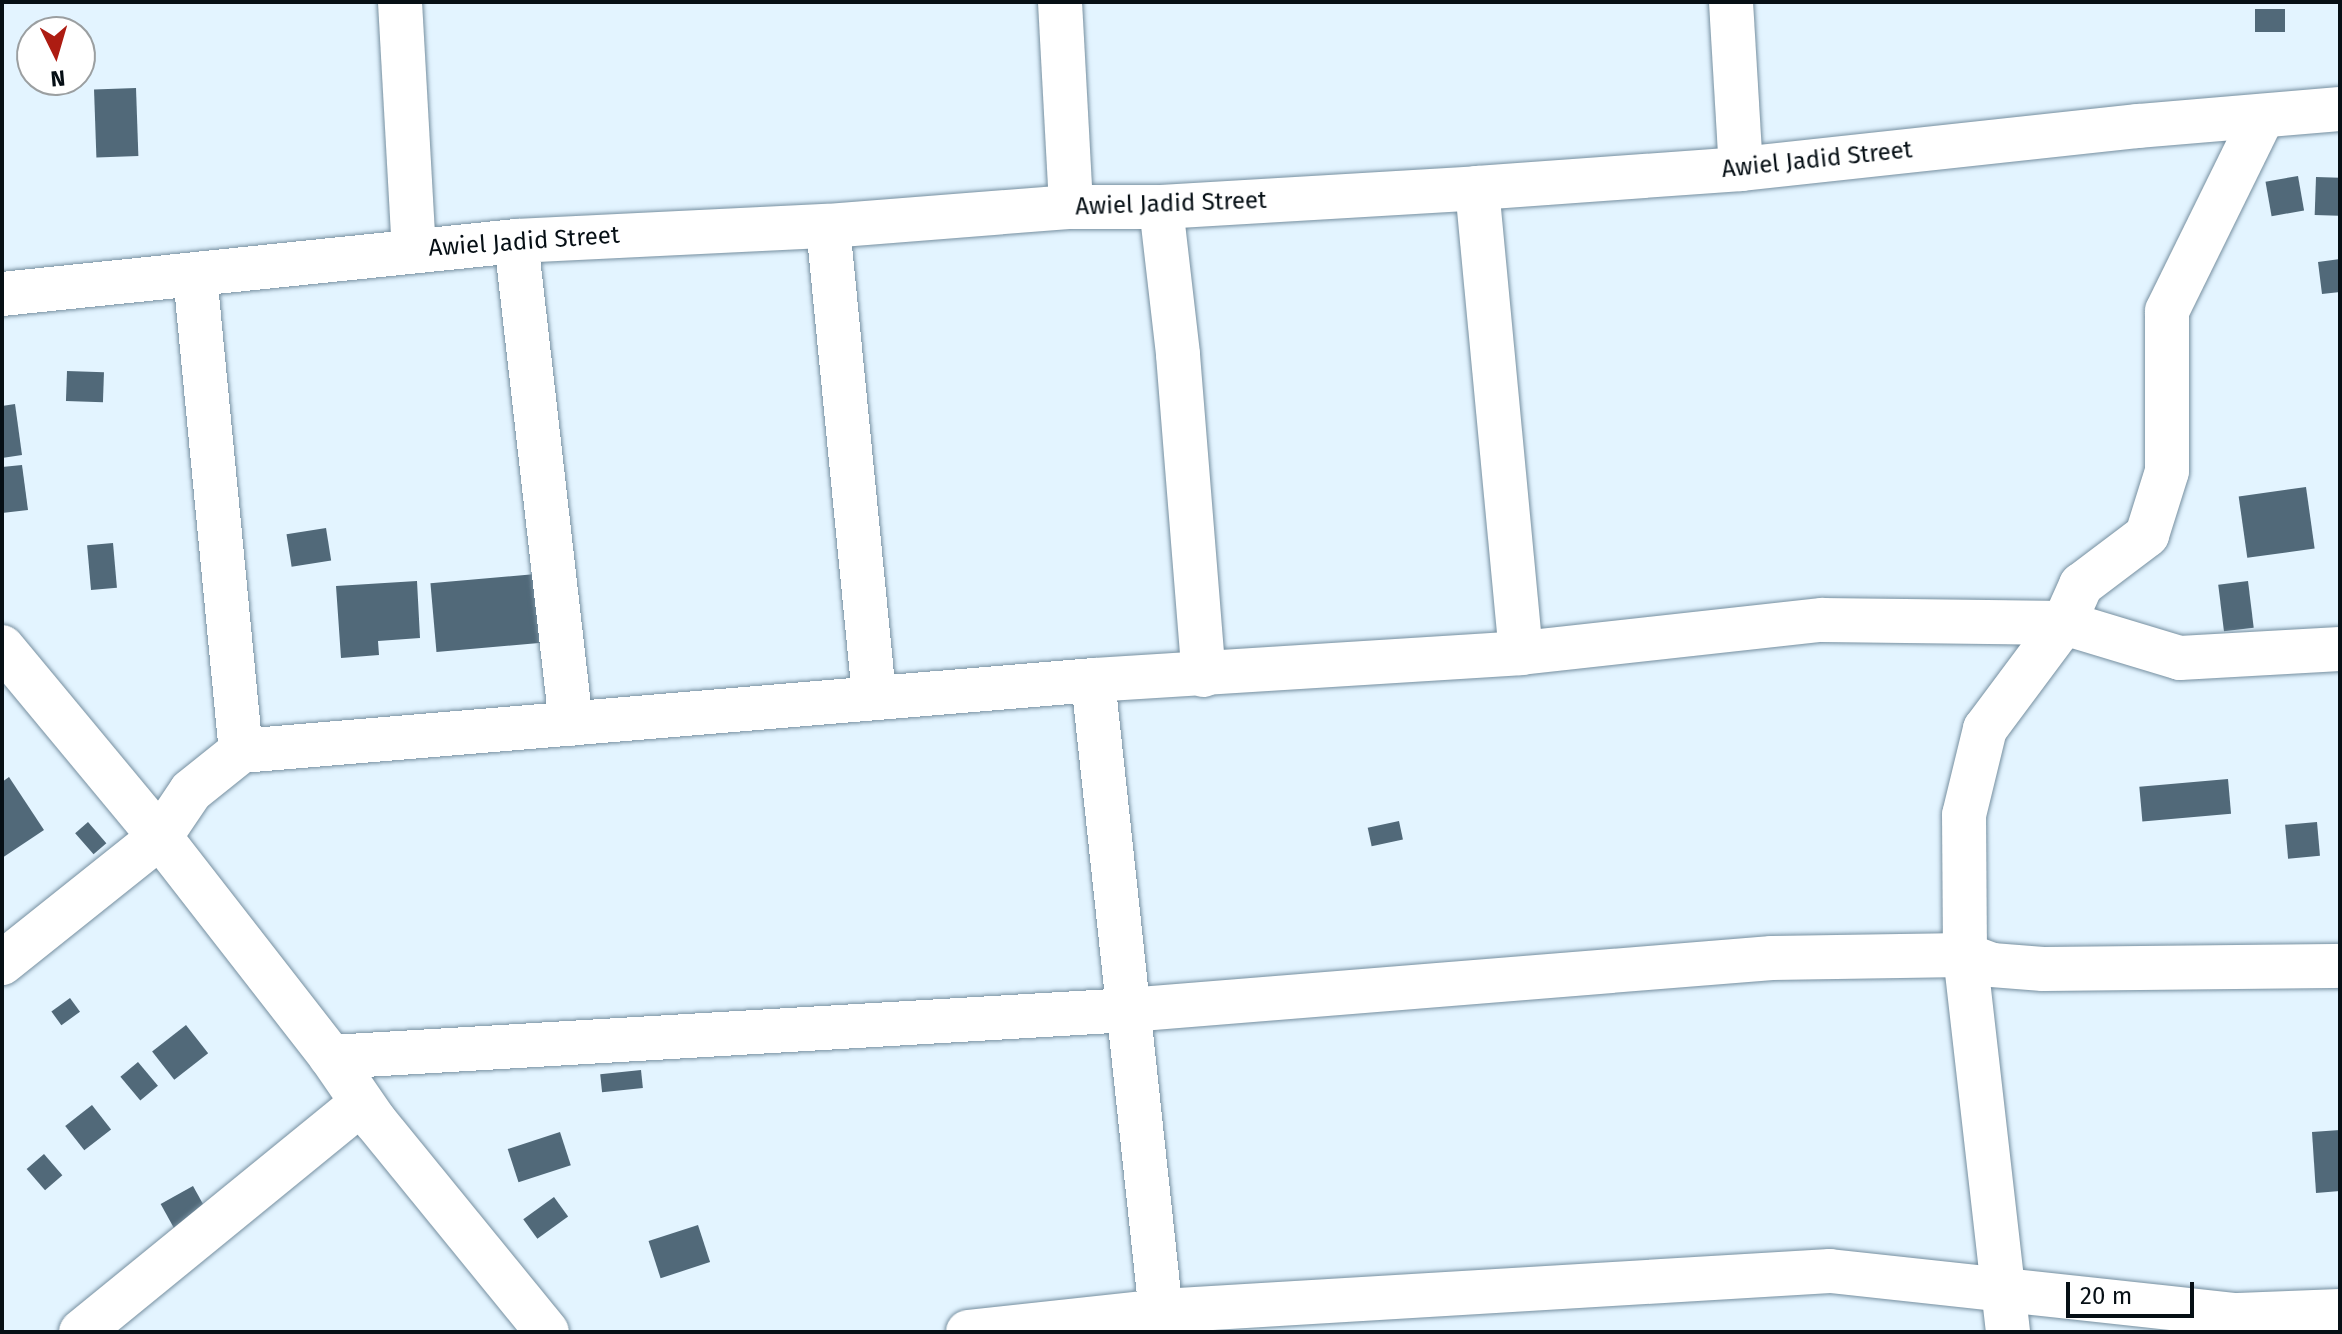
<!DOCTYPE html>
<style>
body{margin:0}
#map{position:relative;width:2342px;height:1334px;overflow:hidden;background:#e3f4ff;font-family:"Fira Sans",sans-serif}
div>[style]{position:absolute}
.building>*{inset:0;background:#516979;transform-origin:0 0}
.roads{filter:drop-shadow(0 0 2px #768fa0) drop-shadow(0 0 2px #768fa0)}
.minor>*{height:44px;margin:-22px;padding:0 22px;transform-origin:22px;border-radius:22px;background:#fff}
span{translate:-50% -50%;white-space:nowrap;text-align:center;line-height:1.15;-webkit-text-stroke:8px #fff;paint-order:stroke}
.street-label{font-size:24px;color:#060f15}
.frame{position:absolute;inset:0;border:4px solid #060f15;pointer-events:none}
.north{position:absolute;left:16px;top:16px;width:80px;height:80px;box-sizing:border-box;background:#fff;border:2px solid #9b9fa1;border-radius:50%;rotate:175deg;font-size:22px;font-weight:700;line-height:32px;text-align:center;color:#060f15}
.north::after{content:'';display:block;margin:auto;width:28px;height:36px;background:#ad1c12;clip-path:polygon(50% 0,100% 100%,50% 72%,0 100%)}
.scale{position:absolute;left:2066px;top:1282px;width:128px;height:36px;box-sizing:border-box;border:4px solid #060f15;border-top:0;padding-left:10px;font-size:24px;line-height:28px;white-space:nowrap;color:#060f15;-webkit-text-stroke:6px #fff;paint-order:stroke}
</style>
<div id="map">
<div class="building">
<i style="left:2255px;top:9px;width:30px;height:23px"></i>
<i style="left:136px;top:88px;width:68px;height:42px;rotate:88deg"></i>
<i style="left:2298px;top:176px;width:35px;height:33px;rotate:80deg"></i>
<i style="left:2316px;top:177px;width:24px;height:38px;rotate:2deg"></i>
<i style="clip-path:polygon(2340px 259px,2340px 292px,2322px 294px,2318px 262px)"></i>
<i style="left:67px;top:371px;width:37px;height:30px;rotate:2deg"></i>
<i style="clip-path:polygon(15px 404px,22px 455px,2px 458px,2px 406px)"></i>
<i style="clip-path:polygon(22px 465px,28px 510px,2px 513px,2px 467px)"></i>
<i style="left:2306px;top:487px;width:62px;height:68px;rotate:82deg"></i>
<i style="left:326px;top:528px;width:33px;height:40px;rotate:81deg"></i>
<i style="left:113px;top:543px;width:45px;height:26px;rotate:85deg"></i>
<i style="left:547px;top:573px;width:69px;height:117px;rotate:85deg"></i>
<i style="clip-path:polygon(417px 581px,420px 638px,378px 641px,379px 655px,341px 658px,336px 586px)"></i>
<i style="left:2248px;top:581px;width:47px;height:30px;rotate:83deg"></i>
<i style="clip-path:polygon(9px 777px,44px 830px,2px 858px,2px 782px)"></i>
<i style="left:2228px;top:779px;width:35px;height:89px;rotate:85deg"></i>
<i style="left:1399px;top:821px;width:19px;height:32px;rotate:78deg"></i>
<i style="left:88px;top:822px;width:28px;height:17px;rotate:49deg"></i>
<i style="left:2317px;top:822px;width:34px;height:32px;rotate:85deg"></i>
<i style="left:70px;top:998px;width:17px;height:23px;rotate:54deg"></i>
<i style="left:186px;top:1025px;width:36px;height:43px;rotate:52deg"></i>
<i style="left:138px;top:1062px;width:31px;height:23px;rotate:50deg"></i>
<i style="left:641px;top:1070px;width:18px;height:41px;rotate:84deg"></i>
<i style="left:92px;top:1105px;width:31px;height:34px;rotate:52deg"></i>
<i style="clip-path:polygon(2340px 1130px,2340px 1191px,2316px 1193px,2312px 1132px)"></i>
<i style="left:560px;top:1132px;width:35px;height:55px;rotate:72deg"></i>
<i style="left:44px;top:1154px;width:28px;height:23px;rotate:49deg"></i>
<i style="left:193px;top:1186px;width:38px;height:37px;rotate:61deg"></i>
<i style="left:554px;top:1197px;width:24px;height:38px;rotate:54deg"></i>
<i style="left:698px;top:1225px;width:39px;height:52px;rotate:72deg"></i>
</div>
<div class="roads">
<div class="minor">
<i style="left:400px;top:2px;width:247px;rotate:86.8deg"></i>
<i style="left:1060px;top:2px;width:205px;rotate:86.9deg"></i>
<i style="left:1731px;top:2px;width:167px;rotate:86.6deg"></i>
<i style="left:1477px;top:188px;width:467px;rotate:84.6deg"></i>
<i style="left:1161px;top:207px;width:149px;rotate:83.4deg"></i>
<i style="left:1178px;top:355px;width:321px;rotate:85.4deg"></i>
<i style="left:828px;top:226px;width:474px;rotate:84.4deg"></i>
<i style="left:516px;top:241px;width:486px;rotate:83.5deg"></i>
<i style="left:195px;top:275px;width:478px;rotate:84.5deg"></i>
<i style="left:2px;top:294px;width:517px;rotate:-5.89deg"></i>
<i style="left:516px;top:241px;width:312px;rotate:-2.8deg"></i>
<i style="left:828px;top:226px;width:244px;rotate:-4.5deg"></i>
<i style="left:1071px;top:207px;width:90px"></i>
<i style="left:1161px;top:207px;width:317px;rotate:-3.4deg"></i>
<i style="left:1477px;top:188px;width:265px;rotate:-4.1deg"></i>
<i style="left:1741px;top:169px;width:399px;rotate:-6.2deg"></i>
<i style="left:2138px;top:126px;width:203px;rotate:-4.8deg"></i>
<i style="left:2px;top:647px;width:247px;rotate:50.3deg"></i>
<i style="left:160px;top:837px;width:279px;rotate:52.1deg"></i>
<i style="left:331px;top:1057px;width:78px;rotate:55.5deg"></i>
<i style="left:375px;top:1121px;width:272px;rotate:50.8deg"></i>
<i style="left:1093px;top:680px;width:656px;rotate:83.87deg"></i>
<i style="left:2px;top:963px;width:202px;rotate:-38.6deg"></i>
<i style="left:160px;top:837px;width:55px;rotate:-56deg"></i>
<i style="left:191px;top:791px;width:64px;rotate:-38.7deg"></i>
<i style="left:241px;top:751px;width:855px;rotate:-4.76deg"></i>
<i style="left:1093px;top:680px;width:429px;rotate:-3.6deg"></i>
<i style="left:1521px;top:653px;width:303px;rotate:-6.3deg"></i>
<i style="left:1822px;top:620px;width:242px;rotate:0.7deg"></i>
<i style="left:2064px;top:623px;width:121px;rotate:16.8deg"></i>
<i style="left:2180px;top:658px;width:160px;rotate:-3.2deg"></i>
<i style="left:331px;top:1057px;width:798px;rotate:-3.37deg"></i>
<i style="left:1128px;top:1010px;width:646px;rotate:-4.62deg"></i>
<i style="left:1772px;top:958px;width:193px;rotate:-0.9deg"></i>
<i style="left:1965px;top:955px;width:29px;rotate:20deg"></i>
<i style="left:1992px;top:965px;width:51px;rotate:4.5deg"></i>
<i style="left:2043px;top:969px;width:297px;rotate:-0.6deg"></i>
<i style="left:81px;top:1332px;width:362px;rotate:-39.2deg"></i>
<i style="left:968px;top:1332px;width:195px;rotate:-6.2deg"></i>
<i style="left:1162px;top:1311px;width:669px;rotate:-3.43deg"></i>
<i style="left:1830px;top:1271px;width:410px;rotate:6.2deg"></i>
<i style="left:2238px;top:1315px;width:102px;rotate:-2.2deg"></i>
<i style="left:2008px;top:1332px;width:379px;rotate:-96.5deg"></i>
<i style="left:1965px;top:955px;width:140px;rotate:-90.4deg"></i>
<i style="left:1964px;top:815px;width:89px;rotate:-76.3deg"></i>
<i style="left:1985px;top:729px;width:132px;rotate:-53.3deg"></i>
<i style="left:2064px;top:623px;width:42px;rotate:-65.9deg"></i>
<i style="left:2081px;top:585px;width:83px;rotate:-37.1deg"></i>
<i style="left:2147px;top:535px;width:67px;rotate:-72.6deg"></i>
<i style="left:2167px;top:471px;width:160px;rotate:-90deg"></i>
<i style="left:2167px;top:311px;width:217px;rotate:-63.8deg"></i>
</div>
</div>
<div class="street-label">
<span style="left:1817px;top:160px;rotate:-6deg">Awiel Jadid Street</span>
<span style="left:1171px;top:204px;rotate:-2deg">Awiel Jadid Street</span>
<span style="left:524px;top:242px;rotate:-4deg">Awiel Jadid Street</span>
</div>
<div class="frame"></div>
<div class="north">N</div>
<div class="scale">20 m</div>
</div>
